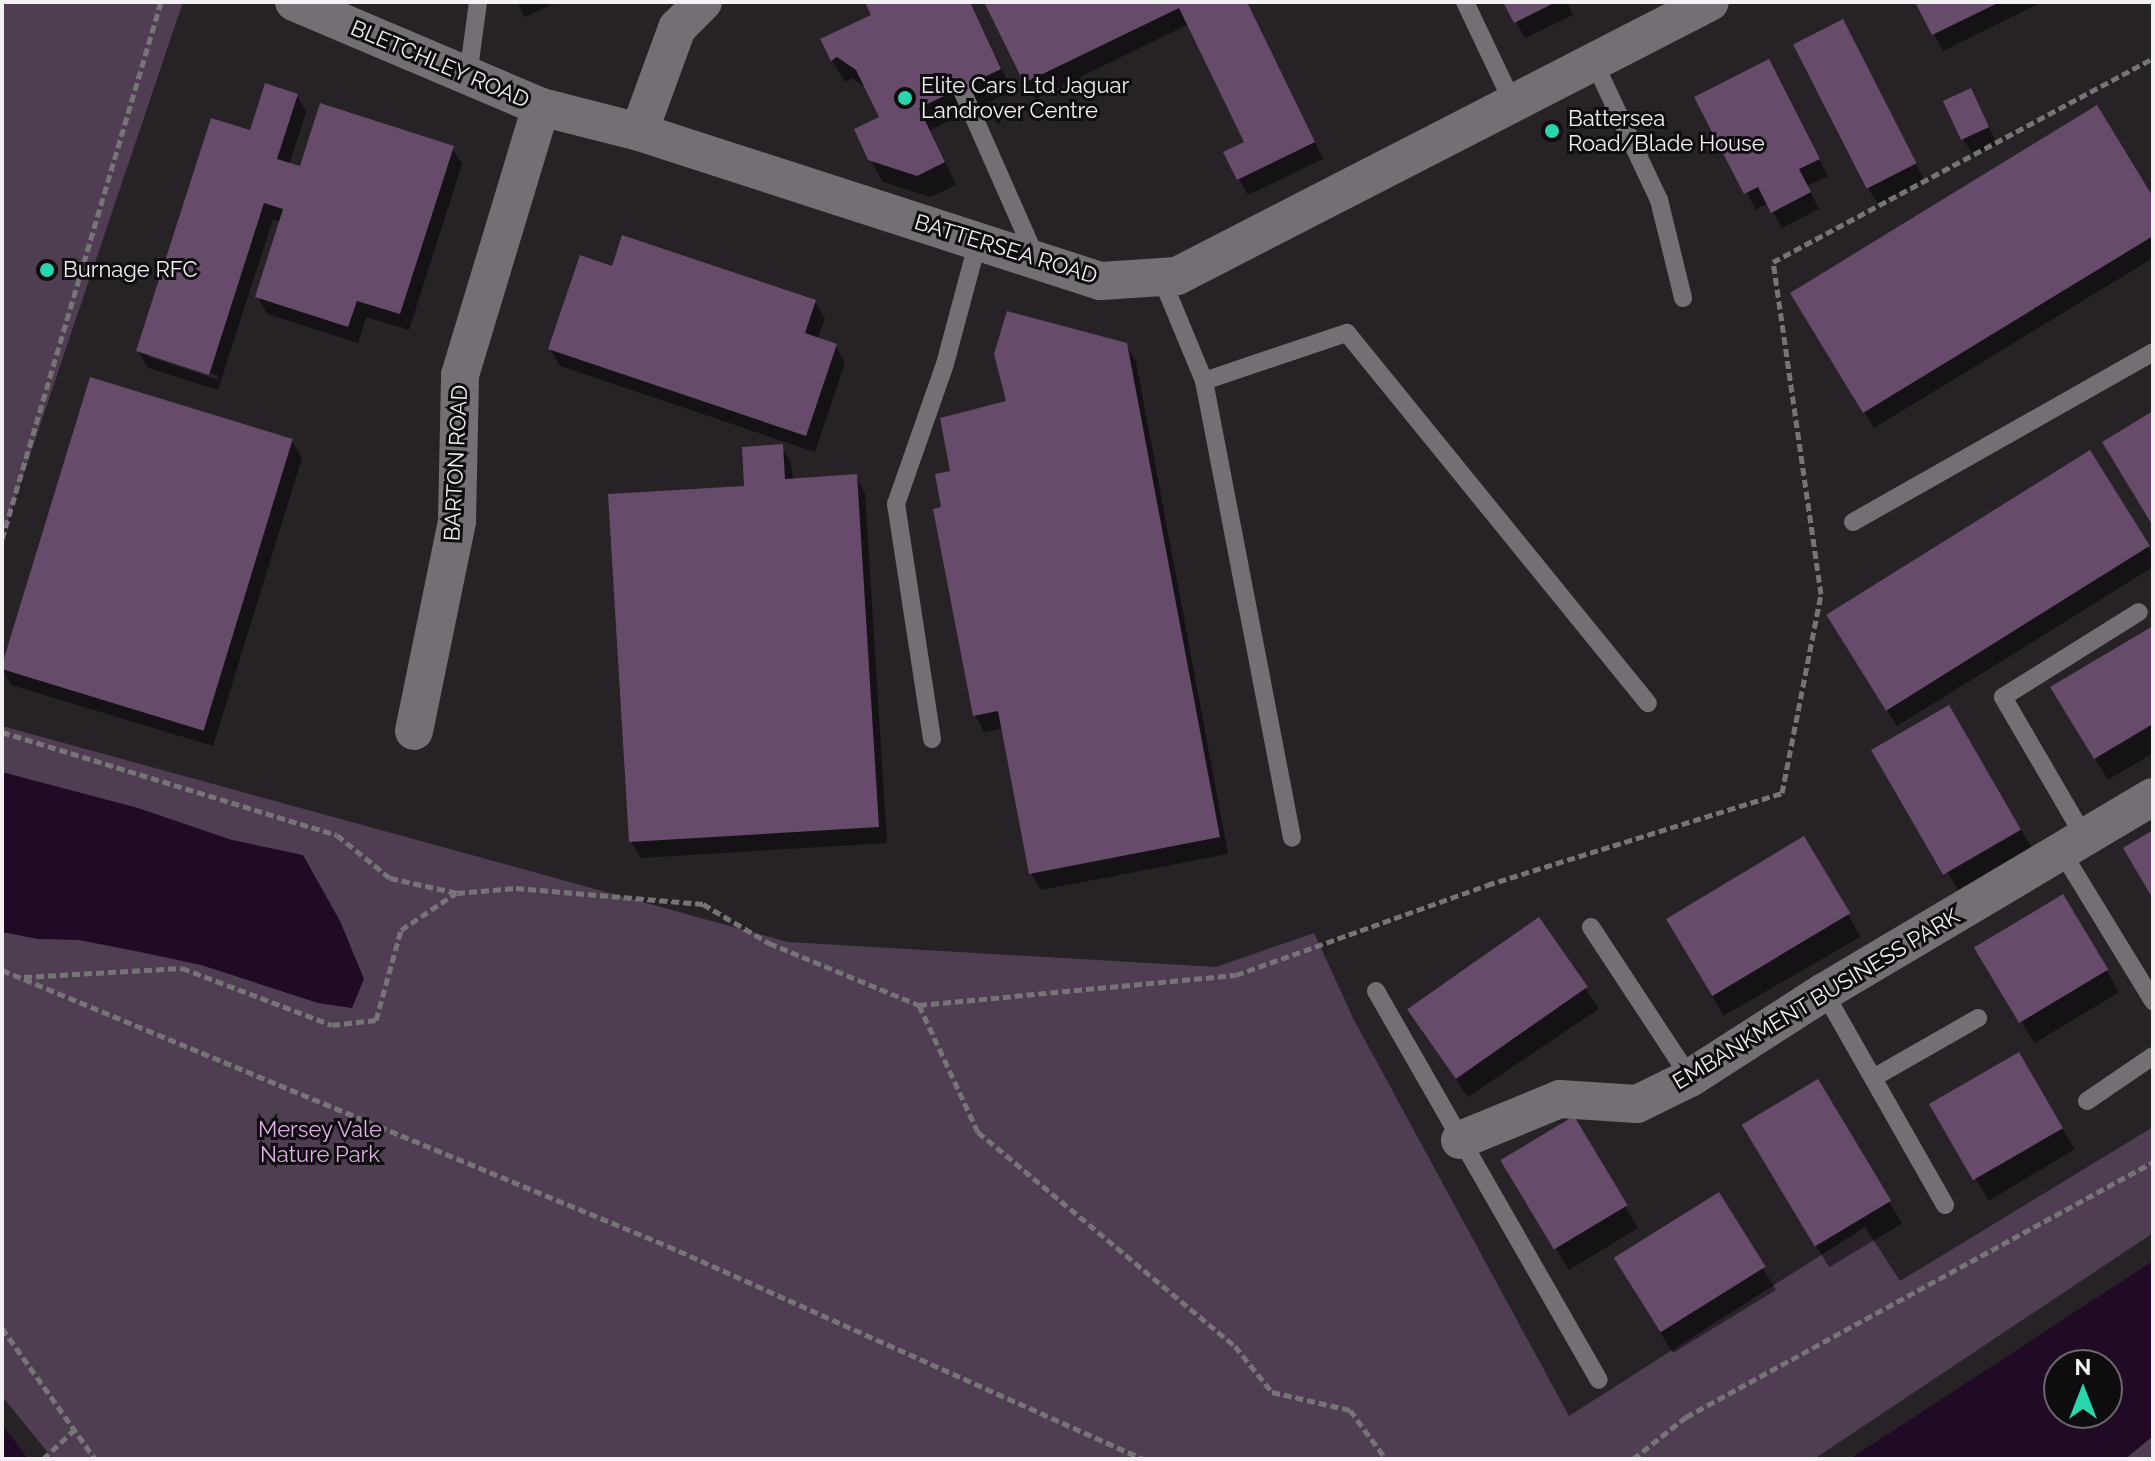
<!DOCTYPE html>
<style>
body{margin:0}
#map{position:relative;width:2155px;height:1461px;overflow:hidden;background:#262226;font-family:Raleway,sans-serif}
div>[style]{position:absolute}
.green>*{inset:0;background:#4f3e51}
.water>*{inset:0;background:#210a25}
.shadow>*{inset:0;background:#0007;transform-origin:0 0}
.building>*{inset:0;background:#664b6a;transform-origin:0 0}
.path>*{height:5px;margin-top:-2.5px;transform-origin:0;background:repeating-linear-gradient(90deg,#777478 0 8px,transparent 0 12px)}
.service>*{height:18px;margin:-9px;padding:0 9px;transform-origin:9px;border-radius:9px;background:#746f74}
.minor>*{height:38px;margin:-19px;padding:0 19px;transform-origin:19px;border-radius:19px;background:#746f74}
.dots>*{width:22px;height:22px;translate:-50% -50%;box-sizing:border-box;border:4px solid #0e0c0e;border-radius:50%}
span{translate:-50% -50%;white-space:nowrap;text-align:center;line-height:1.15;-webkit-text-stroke:6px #0e0c0e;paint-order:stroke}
.street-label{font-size:22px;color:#f4f1f5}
.poi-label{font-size:22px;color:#f4f1f5}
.left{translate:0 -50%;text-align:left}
.park-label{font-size:22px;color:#deafe5}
.frame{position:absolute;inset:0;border:4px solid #f4f1f5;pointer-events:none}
.north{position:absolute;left:2043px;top:1349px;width:80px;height:80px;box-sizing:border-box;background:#0e0c0e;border:2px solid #6a686a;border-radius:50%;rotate:0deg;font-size:22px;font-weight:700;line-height:32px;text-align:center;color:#f4f1f5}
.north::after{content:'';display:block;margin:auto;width:28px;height:36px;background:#28d5ad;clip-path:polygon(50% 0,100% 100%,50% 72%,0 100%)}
</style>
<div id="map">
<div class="green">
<i style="clip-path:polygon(2px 2px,183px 2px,2px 538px)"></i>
<i style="clip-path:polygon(2px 726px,788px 942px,1216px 967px,1314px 933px,1354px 1020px,1569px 1416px,1865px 1227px,1900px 1281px,2153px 1127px,2153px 1233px,1814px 1459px,53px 1459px,2px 1396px)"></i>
<i style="clip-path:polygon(2153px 1436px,2153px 1459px,2125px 1459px)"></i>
</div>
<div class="water">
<i style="clip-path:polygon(2px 772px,138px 808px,232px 840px,303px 855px,340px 921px,364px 979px,352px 1008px,318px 1003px,201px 965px,140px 952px,79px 940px,38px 939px,2px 932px)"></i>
<i style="clip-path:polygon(evenodd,2153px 1261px,2153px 1436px,2125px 1459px,1850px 1459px,2153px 1261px,2059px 1365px,2107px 1365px,2107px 1413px,2059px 1413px,2059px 1365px)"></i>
<i style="clip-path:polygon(2px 1424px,28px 1459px,2px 1459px)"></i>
</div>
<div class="shadow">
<i style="clip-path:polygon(517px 2px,557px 2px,525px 17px)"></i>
<i style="clip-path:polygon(867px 2px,970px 2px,1012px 91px,930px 130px,956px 185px,931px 197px,883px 182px,870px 159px,881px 118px,868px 89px,851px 78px,845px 82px,832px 60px,873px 16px)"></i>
<i style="clip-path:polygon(987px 2px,1246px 2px,1323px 159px,1248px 195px,1239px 179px,1247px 142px,1189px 24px,1035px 99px)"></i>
<i style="clip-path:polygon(1505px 2px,1567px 2px,1573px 15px,1525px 38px)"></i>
<i style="clip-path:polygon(1917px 2px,2042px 2px,1943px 51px)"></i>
<i style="clip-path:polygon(1852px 38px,1924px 180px,1878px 204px,1868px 188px)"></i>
<i style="clip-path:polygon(1777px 78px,1828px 176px,1807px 186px,1819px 209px,1782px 228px,1768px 203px,1756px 210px,1697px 98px)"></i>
<i style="clip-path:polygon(evenodd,297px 96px,306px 112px,289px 165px,301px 169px,452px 148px,462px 164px,409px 330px,366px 317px,358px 343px,267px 314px,258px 297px,281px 222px,273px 219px,218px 390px,148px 368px,138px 351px,251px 133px,297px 96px,149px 353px,219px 376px,218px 380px,149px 357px,149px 353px)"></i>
<i style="clip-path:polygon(1980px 107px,1997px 144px,1973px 155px,1963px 139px)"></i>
<i style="clip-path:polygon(2153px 201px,2153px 258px,1874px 428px,1792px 293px)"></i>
<i style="clip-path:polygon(613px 269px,815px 302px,825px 319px,817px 340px,836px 346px,845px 363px,815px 452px,560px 366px,550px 349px)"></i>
<i style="clip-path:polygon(1126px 345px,1136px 362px,1228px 854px,1041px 890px,1031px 873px,1003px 728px,984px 732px,975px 715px,943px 508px,952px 473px,1008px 403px)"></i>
<i style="clip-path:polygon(91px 379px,292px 441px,302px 458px,213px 746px,11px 685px,2px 668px)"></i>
<i style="clip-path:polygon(782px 447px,791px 463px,793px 480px,856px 476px,865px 493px,887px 843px,641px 858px,631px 841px,747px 488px)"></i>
<i style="clip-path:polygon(2090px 453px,2153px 555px,2153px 567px,1897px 726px,1838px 632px)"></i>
<i style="clip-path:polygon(2153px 628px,2153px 753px,2108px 780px,2053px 688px)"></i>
<i style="left:1948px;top:708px;width:166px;height:85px;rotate:59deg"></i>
<i style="left:1804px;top:839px;width:113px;height:158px;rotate:60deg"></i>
<i style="left:2062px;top:897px;width:111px;height:99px;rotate:59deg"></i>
<i style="left:1539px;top:920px;width:107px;height:158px;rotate:56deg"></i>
<i style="left:2018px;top:1055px;width:110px;height:100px;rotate:59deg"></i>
<i style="left:1817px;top:1082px;width:165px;height:85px;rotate:59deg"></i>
<i style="clip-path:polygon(1573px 1119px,1638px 1228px,1569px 1270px,1516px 1183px)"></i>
<i style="clip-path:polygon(1718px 1195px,1776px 1290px,1673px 1353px,1628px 1280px)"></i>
</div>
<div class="building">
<i style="clip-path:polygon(865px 2px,970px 2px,1001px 69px,919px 108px,945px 162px,917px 176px,868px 160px,854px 129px,879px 117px,856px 70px,837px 57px,831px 61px,820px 39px,871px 15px)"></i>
<i style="clip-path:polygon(984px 2px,1247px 2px,1315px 142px,1237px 180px,1223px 152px,1244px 142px,1179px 8px,1024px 83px)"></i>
<i style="clip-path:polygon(1503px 2px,1556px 2px,1514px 23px)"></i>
<i style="clip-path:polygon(1915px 2px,2000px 2px,1932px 35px)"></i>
<i style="left:1843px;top:19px;width:162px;height:56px;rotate:63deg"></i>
<i style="clip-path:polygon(1769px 59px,1820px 159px,1799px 169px,1811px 192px,1771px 213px,1758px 187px,1744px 194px,1694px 97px)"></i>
<i style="clip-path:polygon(265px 83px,298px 94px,277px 159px,300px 166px,320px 103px,454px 146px,400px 314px,357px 301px,348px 327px,255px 297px,283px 209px,264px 203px,209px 375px,136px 351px,211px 118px,250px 130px)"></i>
<i style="left:1971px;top:88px;width:43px;height:31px;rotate:65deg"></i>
<i style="clip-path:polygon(2097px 105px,2153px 197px,2153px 236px,1863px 413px,1790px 293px)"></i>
<i style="clip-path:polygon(622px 235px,816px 300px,805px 333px,837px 344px,806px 436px,548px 349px,580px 255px,612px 266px)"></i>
<i style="clip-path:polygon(1007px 311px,1127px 343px,1220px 837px,1029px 874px,998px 711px,973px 716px,933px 509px,941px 507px,935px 474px,950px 471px,940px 418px,1006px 401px,994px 354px)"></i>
<i style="left:90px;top:377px;width:212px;height:305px;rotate:17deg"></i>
<i style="clip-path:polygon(2153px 411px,2153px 526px,2102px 442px)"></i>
<i style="clip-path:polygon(783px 444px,785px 479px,857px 474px,879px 827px,629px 842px,608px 494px,744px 486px,742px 447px)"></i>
<i style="left:2090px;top:450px;width:113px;height:311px;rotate:58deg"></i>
<i style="clip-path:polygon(2153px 626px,2153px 724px,2094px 759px,2050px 687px)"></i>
<i style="left:1949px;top:705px;width:144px;height:90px;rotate:60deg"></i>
<i style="clip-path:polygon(2153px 830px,2153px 899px,2123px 848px)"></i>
<i style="left:1804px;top:836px;width:90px;height:161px;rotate:59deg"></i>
<i style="left:2063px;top:894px;width:88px;height:104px;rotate:59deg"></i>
<i style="left:1539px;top:917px;width:85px;height:161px;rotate:55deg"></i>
<i style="left:2019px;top:1052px;width:88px;height:104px;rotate:60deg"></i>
<i style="left:1818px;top:1079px;width:142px;height:89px;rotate:59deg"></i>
<i style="left:1574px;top:1116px;width:104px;height:86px;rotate:59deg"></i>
<i style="left:1719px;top:1192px;width:88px;height:124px;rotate:58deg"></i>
</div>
<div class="path">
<i style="left:2px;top:539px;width:560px;rotate:-73.51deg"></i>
<i style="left:2px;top:732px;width:350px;rotate:17.1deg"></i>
<i style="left:337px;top:835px;width:68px;rotate:39.1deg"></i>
<i style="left:390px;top:878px;width:69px;rotate:12.6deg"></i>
<i style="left:457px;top:893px;width:59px;rotate:-4.8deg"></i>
<i style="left:516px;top:888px;width:188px;rotate:4.9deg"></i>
<i style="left:703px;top:904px;width:77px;rotate:30.6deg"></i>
<i style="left:769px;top:943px;width:162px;rotate:22.5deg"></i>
<i style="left:919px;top:1005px;width:140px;rotate:65.1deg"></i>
<i style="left:978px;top:1132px;width:334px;rotate:39.8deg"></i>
<i style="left:1235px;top:1346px;width:59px;rotate:51.2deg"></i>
<i style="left:1272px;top:1392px;width:80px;rotate:13deg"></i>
<i style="left:1350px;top:1410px;width:61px;rotate:53.7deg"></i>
<i style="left:2px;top:970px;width:721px;rotate:22.51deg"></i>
<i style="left:668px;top:1246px;width:521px;rotate:24.15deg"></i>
<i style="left:24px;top:977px;width:158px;rotate:-3.3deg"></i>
<i style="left:182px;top:968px;width:160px;rotate:20.8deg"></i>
<i style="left:332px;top:1025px;width:44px;rotate:-6.5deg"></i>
<i style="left:376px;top:1020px;width:93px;rotate:-74.5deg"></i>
<i style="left:401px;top:930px;width:66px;rotate:-33.9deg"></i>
<i style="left:919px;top:1005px;width:318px;rotate:-5.4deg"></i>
<i style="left:1236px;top:975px;width:267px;rotate:-19.7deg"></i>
<i style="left:1487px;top:885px;width:309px;rotate:-17.3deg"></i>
<i style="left:1782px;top:793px;width:203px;rotate:-78.9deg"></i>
<i style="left:1821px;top:594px;width:335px;rotate:-98.2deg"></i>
<i style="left:1773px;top:262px;width:431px;rotate:-28.2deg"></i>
<i style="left:2px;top:1328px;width:161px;rotate:54.6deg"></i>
<i style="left:43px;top:1459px;width:42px;rotate:-43.1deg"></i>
<i style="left:1633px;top:1459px;width:68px;rotate:-38.4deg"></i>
<i style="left:1686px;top:1417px;width:532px;rotate:-28.64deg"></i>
</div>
<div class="service">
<i style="left:1465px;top:2px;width:112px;rotate:64.6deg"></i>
<i style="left:1594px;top:62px;width:153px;rotate:64.8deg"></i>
<i style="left:1659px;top:200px;width:101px;rotate:76.2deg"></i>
<i style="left:468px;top:76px;width:75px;rotate:-82.3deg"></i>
<i style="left:961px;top:88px;width:186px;rotate:66.2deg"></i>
<i style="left:1161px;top:277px;width:113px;rotate:67.5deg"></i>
<i style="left:1204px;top:381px;width:465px;rotate:79.1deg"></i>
<i style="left:1204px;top:381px;width:151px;rotate:-18.6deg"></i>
<i style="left:1347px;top:333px;width:477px;rotate:50.9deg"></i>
<i style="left:1853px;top:522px;width:345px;rotate:-29.5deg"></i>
<i style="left:932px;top:739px;width:238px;rotate:-98.7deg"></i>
<i style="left:896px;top:504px;width:148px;rotate:-70.7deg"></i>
<i style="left:945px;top:364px;width:127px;rotate:-75deg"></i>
<i style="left:2085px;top:838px;width:163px;rotate:-120.2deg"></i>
<i style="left:2003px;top:697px;width:160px;rotate:-32deg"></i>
<i style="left:2062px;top:852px;width:175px;rotate:58.6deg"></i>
<i style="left:1591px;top:927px;width:181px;rotate:56.7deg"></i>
<i style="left:1376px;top:991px;width:448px;rotate:60.2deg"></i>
<i style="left:1824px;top:992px;width:245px;rotate:60.4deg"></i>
<i style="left:1873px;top:1078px;width:121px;rotate:-29.7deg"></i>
<i style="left:2087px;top:1101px;width:80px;rotate:-34.3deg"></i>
</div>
<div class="minor">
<i style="left:294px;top:2px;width:268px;rotate:23deg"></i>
<i style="left:541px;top:107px;width:101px;rotate:14.3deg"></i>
<i style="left:639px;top:132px;width:485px;rotate:17.9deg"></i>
<i style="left:1101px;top:281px;width:76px;rotate:-3.8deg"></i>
<i style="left:1177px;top:276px;width:599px;rotate:-27.21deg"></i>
<i style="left:639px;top:132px;width:111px;rotate:-69.9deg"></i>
<i style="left:677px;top:28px;width:37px;rotate:-45deg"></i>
<i style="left:414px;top:731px;width:214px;rotate:-78.4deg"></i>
<i style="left:457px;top:521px;width:146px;rotate:-88.8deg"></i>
<i style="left:460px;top:375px;width:280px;rotate:-73.2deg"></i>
<i style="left:1460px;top:1140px;width:108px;rotate:-22.3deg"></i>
<i style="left:1560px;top:1099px;width:77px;rotate:3.7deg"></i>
<i style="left:1637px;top:1104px;width:59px;rotate:-26.1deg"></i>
<i style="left:1690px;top:1078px;width:159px;rotate:-32.7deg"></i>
<i style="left:1824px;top:992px;width:382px;rotate:-30.7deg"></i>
</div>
<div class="dots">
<i style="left:905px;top:98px;background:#28d5ad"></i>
<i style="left:1552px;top:131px;background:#28d5ad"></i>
<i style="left:47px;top:270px;background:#28d5ad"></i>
</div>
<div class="street-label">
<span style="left:440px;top:64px;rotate:23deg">BLETCHLEY ROAD</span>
<span style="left:1006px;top:249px;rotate:17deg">BATTERSEA ROAD</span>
<span style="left:456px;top:463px;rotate:-87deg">BARTON ROAD</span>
<span style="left:1816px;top:999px;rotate:-31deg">EMBANKMENT BUSINESS PARK</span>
</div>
<div class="poi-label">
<span class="left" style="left:921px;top:98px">Elite Cars Ltd Jaguar<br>Landrover Centre</span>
<span class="left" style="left:1568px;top:131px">Battersea<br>Road/Blade House</span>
<span class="left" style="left:63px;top:270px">Burnage RFC</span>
</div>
<div class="park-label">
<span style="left:320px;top:1142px">Mersey Vale<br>Nature Park</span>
</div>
<div class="frame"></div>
<div class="north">N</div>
</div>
